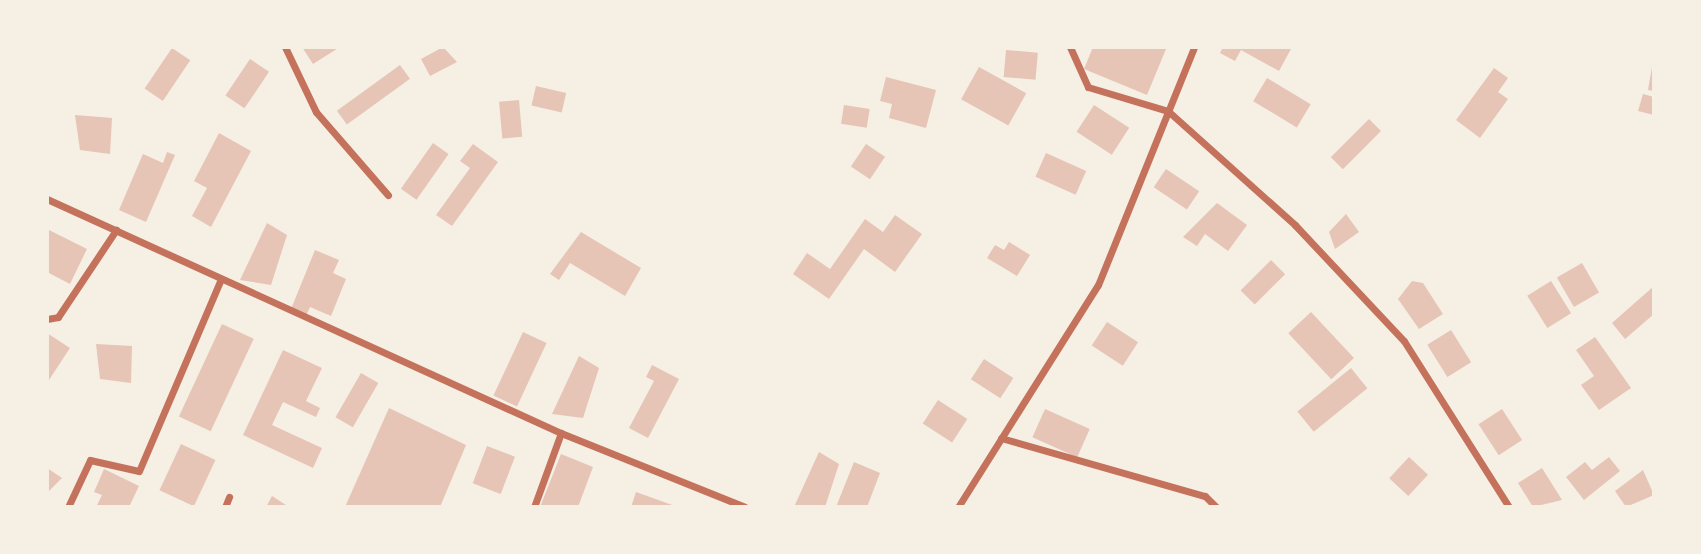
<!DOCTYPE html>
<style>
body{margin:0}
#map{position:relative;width:1701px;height:554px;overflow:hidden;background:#f6efe4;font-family:"Exo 2",sans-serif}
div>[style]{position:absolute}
.building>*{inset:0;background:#e6c5b7;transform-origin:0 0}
.minor>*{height:7px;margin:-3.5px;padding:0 3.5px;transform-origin:3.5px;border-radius:3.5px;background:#c5725c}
span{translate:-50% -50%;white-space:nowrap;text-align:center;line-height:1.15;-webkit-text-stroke:5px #f6efe4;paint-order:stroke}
.frame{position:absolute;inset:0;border:49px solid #f6efe4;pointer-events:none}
</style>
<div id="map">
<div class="building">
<i style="clip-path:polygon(302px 47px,340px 47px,313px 64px)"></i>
<i style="clip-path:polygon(443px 47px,457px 62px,430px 76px,421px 59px)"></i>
<i style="clip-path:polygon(1093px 47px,1162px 47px,1166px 49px,1147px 95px,1084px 69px)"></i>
<i style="clip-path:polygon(1223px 47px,1292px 47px,1279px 71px,1241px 50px,1235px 61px,1220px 53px)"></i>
<i style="left:172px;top:48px;width:22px;height:49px;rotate:34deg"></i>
<i style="left:1006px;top:50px;width:32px;height:27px;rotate:5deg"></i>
<i style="left:250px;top:59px;width:23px;height:44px;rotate:34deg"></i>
<i style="left:400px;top:65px;width:17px;height:78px;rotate:54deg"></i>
<i style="left:979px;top:67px;width:54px;height:37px;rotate:29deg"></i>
<i style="clip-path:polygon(1652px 67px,1654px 68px,1654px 91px,1648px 90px)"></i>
<i style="clip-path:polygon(1494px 68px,1508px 78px,1498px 92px,1508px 99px,1480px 138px,1456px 120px)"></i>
<i style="clip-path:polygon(886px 77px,936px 90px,926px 128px,889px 118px,892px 104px,880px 101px)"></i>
<i style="left:1267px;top:78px;width:51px;height:27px;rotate:31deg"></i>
<i style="left:536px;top:86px;width:31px;height:20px;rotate:13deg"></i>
<i style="clip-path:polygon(1643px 94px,1654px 97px,1654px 115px,1638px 111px)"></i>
<i style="left:519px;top:100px;width:37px;height:20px;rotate:85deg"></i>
<i style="left:844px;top:105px;width:26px;height:19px;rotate:9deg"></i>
<i style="left:1094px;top:105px;width:42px;height:32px;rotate:33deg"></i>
<i style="clip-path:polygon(75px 115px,112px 118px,110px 154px,80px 150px)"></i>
<i style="left:1369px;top:119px;width:17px;height:54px;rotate:45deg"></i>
<i style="clip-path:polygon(219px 133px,251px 151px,211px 227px,192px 216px,207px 188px,194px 181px)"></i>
<i style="left:433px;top:143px;width:19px;height:56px;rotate:35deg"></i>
<i style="clip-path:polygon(473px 144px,498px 162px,452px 226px,436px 215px,470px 168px,460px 161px)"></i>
<i style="left:866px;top:144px;width:23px;height:27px;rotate:34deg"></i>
<i style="clip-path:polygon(167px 152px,175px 155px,146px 222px,119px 210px,143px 154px,163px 163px)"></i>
<i style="left:1046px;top:153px;width:44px;height:26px;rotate:24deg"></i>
<i style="left:1166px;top:169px;width:40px;height:22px;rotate:34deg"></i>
<i style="clip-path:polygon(1217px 203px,1247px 225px,1228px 251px,1205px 234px,1197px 246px,1183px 237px)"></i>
<i style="clip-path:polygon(1346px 214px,1359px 232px,1335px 249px,1329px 232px)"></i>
<i style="clip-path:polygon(895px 215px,922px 234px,895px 272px,864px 249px,829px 299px,793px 274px,807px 253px,830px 269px,865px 219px,883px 232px)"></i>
<i style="clip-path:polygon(267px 223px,287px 235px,271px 285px,240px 280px)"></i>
<i style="clip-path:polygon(47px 229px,87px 249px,70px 284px,47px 272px)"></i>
<i style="clip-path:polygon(581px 232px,641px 268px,625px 296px,570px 263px,559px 280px,550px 274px)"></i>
<i style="clip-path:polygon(1009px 242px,1030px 255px,1017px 276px,987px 258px,995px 245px,1004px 250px)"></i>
<i style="clip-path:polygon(315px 250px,339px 260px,333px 273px,346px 279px,331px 316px,310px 307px,306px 316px,291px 309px)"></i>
<i style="left:1271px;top:260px;width:20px;height:43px;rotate:45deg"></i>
<i style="left:1582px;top:263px;width:34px;height:29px;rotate:60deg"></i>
<i style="clip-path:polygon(1412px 281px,1423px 283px,1443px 314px,1419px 329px,1398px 299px)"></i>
<i style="left:1551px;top:281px;width:38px;height:28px;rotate:58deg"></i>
<i style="clip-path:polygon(1654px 286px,1654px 314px,1625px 339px,1612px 323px)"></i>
<i style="left:1311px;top:312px;width:63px;height:31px;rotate:47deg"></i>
<i style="left:1107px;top:322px;width:37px;height:28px;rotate:33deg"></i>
<i style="left:222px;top:324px;width:35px;height:102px;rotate:25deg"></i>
<i style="left:1451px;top:330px;width:38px;height:28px;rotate:58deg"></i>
<i style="left:523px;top:332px;width:26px;height:70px;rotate:25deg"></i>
<i style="clip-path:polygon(47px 333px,70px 348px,47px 383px)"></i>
<i style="clip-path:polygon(1595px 337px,1631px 388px,1599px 410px,1581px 385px,1594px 376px,1576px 350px)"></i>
<i style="clip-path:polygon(96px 344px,132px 346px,131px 383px,100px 379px)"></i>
<i style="clip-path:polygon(283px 350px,322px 368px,306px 401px,320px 408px,316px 417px,283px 402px,272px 425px,322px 448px,313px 468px,243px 435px)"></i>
<i style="clip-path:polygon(579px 356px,599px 368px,583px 418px,552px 414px)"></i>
<i style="left:984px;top:359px;width:35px;height:24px;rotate:33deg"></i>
<i style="clip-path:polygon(652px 365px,679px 379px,648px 438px,629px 428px,654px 381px,646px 377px)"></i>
<i style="left:1351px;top:368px;width:26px;height:69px;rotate:51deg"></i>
<i style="left:361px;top:373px;width:20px;height:51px;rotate:30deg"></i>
<i style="left:938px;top:400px;width:35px;height:28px;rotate:33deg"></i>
<i style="clip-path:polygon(389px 408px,466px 445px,440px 507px,345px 507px)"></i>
<i style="left:1045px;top:409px;width:49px;height:31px;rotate:24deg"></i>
<i style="left:1502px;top:409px;width:37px;height:28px;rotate:57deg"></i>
<i style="left:181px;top:444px;width:38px;height:51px;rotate:25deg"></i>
<i style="left:487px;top:446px;width:30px;height:40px;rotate:21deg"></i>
<i style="clip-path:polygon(819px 452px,839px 464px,825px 507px,794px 507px)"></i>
<i style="clip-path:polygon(561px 454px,593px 467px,578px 507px,540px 507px)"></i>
<i style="left:1409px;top:457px;width:26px;height:29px;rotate:43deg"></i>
<i style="clip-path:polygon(1609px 457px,1620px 471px,1584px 500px,1566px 477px,1585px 462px,1592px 470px)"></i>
<i style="clip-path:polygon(854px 462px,880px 473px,867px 507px,836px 507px)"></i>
<i style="clip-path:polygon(47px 468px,62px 478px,47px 493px)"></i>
<i style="clip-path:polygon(1542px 468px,1562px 500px,1533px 507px,1518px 483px)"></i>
<i style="clip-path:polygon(104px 469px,139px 486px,129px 507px,96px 507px,102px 495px,94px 492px)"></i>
<i style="clip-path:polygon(1643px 470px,1654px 495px,1626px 507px,1615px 491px)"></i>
<i style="clip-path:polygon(636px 492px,675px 506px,675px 507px,631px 507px)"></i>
<i style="clip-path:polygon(272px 496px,289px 507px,266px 507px)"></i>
</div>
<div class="minor">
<i style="left:285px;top:47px;width:72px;rotate:64.5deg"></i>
<i style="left:316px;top:112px;width:110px;rotate:49.1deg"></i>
<i style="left:1070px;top:47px;width:44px;rotate:65.8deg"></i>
<i style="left:1088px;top:87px;width:84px;rotate:16.7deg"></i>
<i style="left:1168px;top:111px;width:171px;rotate:41.9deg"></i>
<i style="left:1295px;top:225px;width:159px;rotate:46.8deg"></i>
<i style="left:1404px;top:341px;width:196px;rotate:57.7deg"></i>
<i style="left:47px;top:199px;width:565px;rotate:24.48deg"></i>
<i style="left:561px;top:433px;width:198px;rotate:21.9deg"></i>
<i style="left:47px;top:319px;width:11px;rotate:-10deg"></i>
<i style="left:58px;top:317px;width:105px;rotate:-56.3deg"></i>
<i style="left:1001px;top:438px;width:212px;rotate:15.9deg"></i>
<i style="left:1205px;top:496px;width:16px;rotate:45deg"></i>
<i style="left:68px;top:507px;width:52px;rotate:-64.9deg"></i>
<i style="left:90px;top:460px;width:50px;rotate:12.7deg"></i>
<i style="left:139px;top:471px;width:209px;rotate:-66.9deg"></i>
<i style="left:225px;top:507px;width:11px;rotate:-68deg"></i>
<i style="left:534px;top:507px;width:79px;rotate:-70deg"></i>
<i style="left:958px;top:507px;width:262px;rotate:-57.8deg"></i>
<i style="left:1098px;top:285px;width:257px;rotate:-68deg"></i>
</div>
<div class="frame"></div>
</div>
